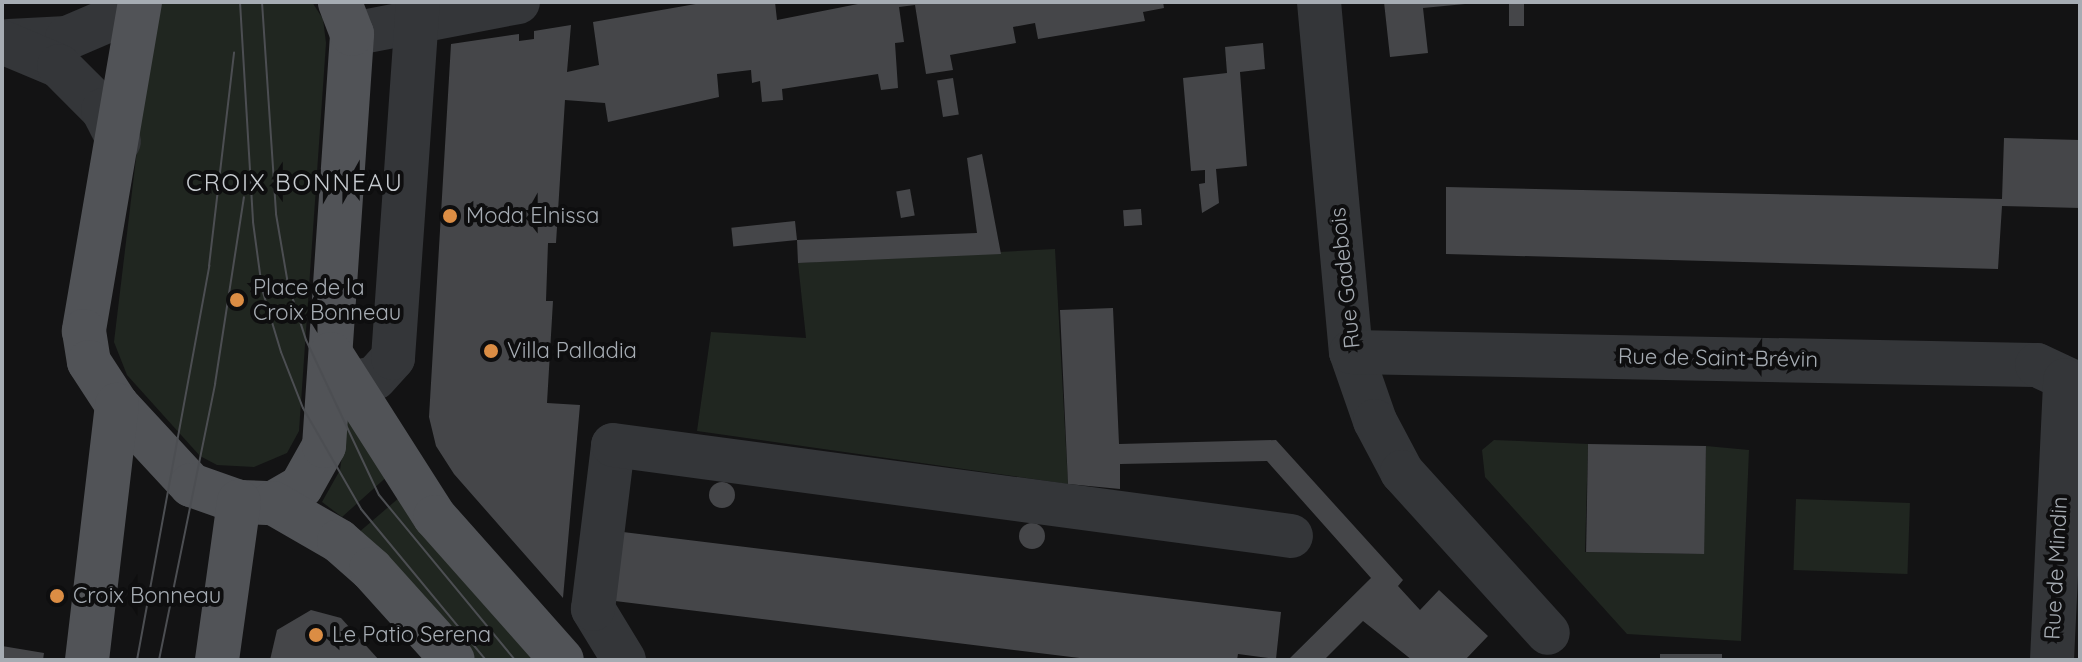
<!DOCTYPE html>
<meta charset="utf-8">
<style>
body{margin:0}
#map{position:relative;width:2082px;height:662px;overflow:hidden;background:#131314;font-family:Quicksand,sans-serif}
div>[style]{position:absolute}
.green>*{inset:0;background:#202620;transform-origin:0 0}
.building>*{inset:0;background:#454649;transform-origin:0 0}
.round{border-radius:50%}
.minor>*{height:44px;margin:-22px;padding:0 22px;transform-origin:22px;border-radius:22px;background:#343639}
.major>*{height:44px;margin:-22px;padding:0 22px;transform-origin:22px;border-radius:22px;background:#515357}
.tram>*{height:2px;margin:-1px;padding:0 1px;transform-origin:1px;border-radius:1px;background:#4c4e52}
.dots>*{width:22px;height:22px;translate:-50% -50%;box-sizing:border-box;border:4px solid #0e0e0f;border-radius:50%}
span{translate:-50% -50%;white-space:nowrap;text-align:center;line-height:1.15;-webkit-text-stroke:8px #0e0e0f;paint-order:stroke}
.poi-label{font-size:22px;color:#a6acb3}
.left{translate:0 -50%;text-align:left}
.street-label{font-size:22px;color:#a6acb3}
.neighbourhood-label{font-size:24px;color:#c7cbd0;letter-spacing:2px}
.frame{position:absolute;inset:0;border:4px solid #a6acb3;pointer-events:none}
</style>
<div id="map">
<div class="green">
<i style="clip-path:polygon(162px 2px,312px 2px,323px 19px,326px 43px,299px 431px,287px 453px,254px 467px,217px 465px,200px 456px,127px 375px,114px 342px,151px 33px)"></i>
<i style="clip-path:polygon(1055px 249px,1068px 484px,697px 431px,711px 332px,806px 338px,798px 263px)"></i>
<i style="clip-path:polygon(350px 399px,391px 473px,342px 517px,322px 502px,340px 470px)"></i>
<i style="clip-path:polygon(1494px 440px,1588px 444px,1585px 552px,1702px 554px,1706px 446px,1749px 450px,1741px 641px,1627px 634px,1485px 477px,1482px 450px)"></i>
<i style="clip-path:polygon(407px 491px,540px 660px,472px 660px,358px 533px)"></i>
<i style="left:1796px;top:499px;width:114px;height:71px;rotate:2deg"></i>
</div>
<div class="building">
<i style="clip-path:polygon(707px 2px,775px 2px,777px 20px,868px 2px,1163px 2px,1164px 8px,1143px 12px,1145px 21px,1038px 39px,1035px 23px,1013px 27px,1016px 43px,950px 55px,953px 70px,926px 74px,915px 5px,899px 7px,904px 42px,895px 43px,898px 88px,881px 90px,878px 74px,782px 89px,783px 100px,762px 102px,760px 81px,752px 83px,751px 70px,717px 74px,719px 97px,608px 122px,605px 103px,565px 100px,556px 243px,548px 243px,546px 301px,553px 301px,547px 403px,580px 405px,563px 598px,454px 474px,436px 446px,429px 417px,451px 44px,519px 34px,519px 41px,534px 39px,534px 31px,571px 25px,567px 72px,599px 65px,593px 22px)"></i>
<i style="clip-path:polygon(1384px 2px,1465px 2px,1465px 4px,1423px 8px,1428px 53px,1390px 57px)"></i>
<i style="left:1509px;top:2px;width:15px;height:24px"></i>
<i style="clip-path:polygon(1263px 43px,1265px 69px,1240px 72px,1247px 166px,1216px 169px,1219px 203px,1202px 213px,1199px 184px,1205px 183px,1205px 170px,1191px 171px,1183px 78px,1227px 73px,1225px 47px)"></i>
<i style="left:953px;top:78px;width:37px;height:16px;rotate:81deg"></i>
<i style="clip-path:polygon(2004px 138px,2080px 140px,2080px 208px,2002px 206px,1998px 269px,1446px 254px,1446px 187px,2002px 199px)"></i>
<i style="clip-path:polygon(982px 154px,1001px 254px,798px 263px,797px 240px,977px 233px,967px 158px)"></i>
<i style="left:910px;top:189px;width:27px;height:14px;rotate:80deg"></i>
<i style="left:1141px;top:209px;width:16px;height:18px;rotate:86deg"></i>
<i style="left:795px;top:221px;width:19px;height:64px;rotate:84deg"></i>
<i style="clip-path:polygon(1113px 308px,1119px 444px,1276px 440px,1403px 580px,1398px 586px,1420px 610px,1439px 590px,1488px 636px,1465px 660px,1412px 660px,1363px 621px,1324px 660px,1288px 660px,1371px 578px,1267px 461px,1120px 464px,1120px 489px,1068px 484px,1060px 310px)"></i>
<i style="left:1588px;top:444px;width:118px;height:108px;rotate:1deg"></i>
<i class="round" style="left:709px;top:482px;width:26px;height:26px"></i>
<i class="round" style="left:1019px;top:523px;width:26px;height:26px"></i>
<i style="clip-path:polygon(623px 532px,1281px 612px,1276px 659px,1238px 654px,1237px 660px,1096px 660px,615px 601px)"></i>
<i style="clip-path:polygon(311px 610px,341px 618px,379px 660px,270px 660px,277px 630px)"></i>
<i style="clip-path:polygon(2px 646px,44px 653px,43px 660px,2px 660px)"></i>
<i style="left:1660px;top:654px;width:62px;height:6px"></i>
</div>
<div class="minor">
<i style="left:1319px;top:2px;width:351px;rotate:84.8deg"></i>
<i style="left:1351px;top:352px;width:73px;rotate:70.8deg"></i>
<i style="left:1375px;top:421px;width:58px;rotate:62.1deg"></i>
<i style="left:1402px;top:472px;width:217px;rotate:47.8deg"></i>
<i style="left:352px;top:34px;width:169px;rotate:-10.9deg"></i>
<i style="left:9px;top:41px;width:58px;rotate:-3deg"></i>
<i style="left:67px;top:38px;width:76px;rotate:-23.2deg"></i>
<i style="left:2px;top:42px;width:62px;rotate:22.8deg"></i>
<i style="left:59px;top:66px;width:62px;rotate:45deg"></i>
<i style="left:103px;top:110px;width:35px;rotate:63deg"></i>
<i style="left:1351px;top:352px;width:686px;rotate:1.09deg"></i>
<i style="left:2037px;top:365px;width:47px;rotate:24.9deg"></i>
<i style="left:349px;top:383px;width:26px;rotate:-11deg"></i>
<i style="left:375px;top:378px;width:27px;rotate:-48deg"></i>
<i style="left:393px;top:358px;width:357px;rotate:-86deg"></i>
<i style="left:624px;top:660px;width:60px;rotate:-121.3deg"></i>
<i style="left:593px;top:609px;width:165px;rotate:-83deg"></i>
<i style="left:613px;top:445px;width:684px;rotate:7.64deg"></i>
<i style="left:2052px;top:660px;width:280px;rotate:-87.3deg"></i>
</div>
<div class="major">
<i style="left:140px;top:2px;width:334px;rotate:99.7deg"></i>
<i style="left:84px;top:331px;width:31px;rotate:81deg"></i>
<i style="left:89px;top:362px;width:51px;rotate:56.9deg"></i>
<i style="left:117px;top:405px;width:109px;rotate:47.2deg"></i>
<i style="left:191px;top:485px;width:51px;rotate:19.5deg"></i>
<i style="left:239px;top:502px;width:34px;rotate:2deg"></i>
<i style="left:273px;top:503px;width:32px;rotate:-30deg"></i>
<i style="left:301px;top:487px;width:47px;rotate:-60.7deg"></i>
<i style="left:324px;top:446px;width:413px;rotate:-86.1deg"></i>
<i style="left:352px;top:34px;width:34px;rotate:-111deg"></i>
<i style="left:331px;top:354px;width:193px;rotate:57.5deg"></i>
<i style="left:435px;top:517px;width:191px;rotate:48.4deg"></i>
<i style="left:273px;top:503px;width:76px;rotate:29.9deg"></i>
<i style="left:339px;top:541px;width:43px;rotate:41.2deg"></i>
<i style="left:371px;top:569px;width:122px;rotate:48deg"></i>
<i style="left:87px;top:660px;width:257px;rotate:-83.3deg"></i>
<i style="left:217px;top:660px;width:160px;rotate:-82.1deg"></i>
</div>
<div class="tram">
<i style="left:240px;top:2px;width:220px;rotate:86.6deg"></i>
<i style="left:253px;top:222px;width:68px;rotate:82.3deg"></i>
<i style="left:262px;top:289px;width:66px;rotate:73.2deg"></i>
<i style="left:281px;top:352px;width:60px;rotate:68.6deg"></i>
<i style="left:303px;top:408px;width:116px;rotate:60.1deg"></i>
<i style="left:361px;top:509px;width:196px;rotate:50.4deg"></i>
<i style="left:262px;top:2px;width:212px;rotate:86.2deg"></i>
<i style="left:276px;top:214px;width:71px;rotate:80.3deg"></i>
<i style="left:288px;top:284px;width:59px;rotate:72.2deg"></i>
<i style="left:306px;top:340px;width:171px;rotate:64.8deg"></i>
<i style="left:379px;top:495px;width:214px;rotate:50.5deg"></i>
<i style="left:137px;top:660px;width:401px;rotate:-79.6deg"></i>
<i style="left:209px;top:266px;width:215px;rotate:-83.3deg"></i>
<i style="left:159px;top:660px;width:282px;rotate:-78.5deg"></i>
<i style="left:215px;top:384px;width:189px;rotate:-81.2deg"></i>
</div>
<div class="dots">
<i style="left:450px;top:216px;background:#db8d44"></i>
<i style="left:237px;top:300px;background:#db8d44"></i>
<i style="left:491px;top:351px;background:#db8d44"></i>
<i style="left:57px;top:596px;background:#db8d44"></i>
<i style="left:316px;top:635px;background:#db8d44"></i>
</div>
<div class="poi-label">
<span class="left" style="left:466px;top:216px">Moda Elnissa</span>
<span class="left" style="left:253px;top:300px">Place de la<br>Croix Bonneau</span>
<span class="left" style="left:507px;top:351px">Villa Palladia</span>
<span class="left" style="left:73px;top:596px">Croix Bonneau</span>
<span class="left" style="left:332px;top:635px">Le Patio Serena</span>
</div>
<div class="street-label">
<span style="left:1345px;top:278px;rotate:-96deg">Rue Gadebois</span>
<span style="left:1718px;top:358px;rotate:1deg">Rue de Saint-Brévin</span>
<span style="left:2056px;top:568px;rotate:-87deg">Rue de Mindin</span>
</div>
<div class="neighbourhood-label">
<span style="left:295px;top:183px">CROIX BONNEAU</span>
</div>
<div class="frame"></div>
</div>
